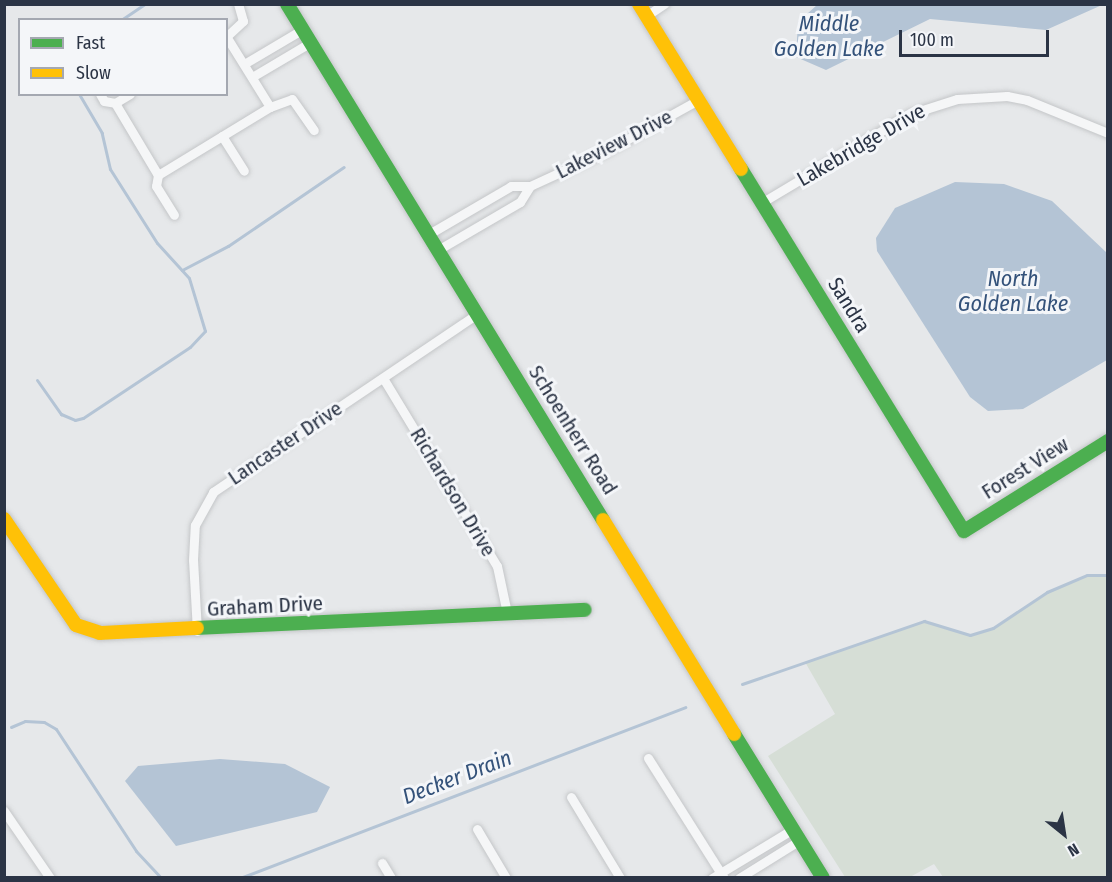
<!DOCTYPE html>
<style>
body{margin:0}
#map{position:relative;width:1112px;height:882px;overflow:hidden;background:#e6e8ea;font-family:"Fira Sans Condensed",sans-serif}
div>[style]{position:absolute}
.green>*{inset:0;background:#d6ded6}
.water>*{inset:0;background:#b4c4d5}
.stream>*{height:3px;margin:-1.5px;padding:0 1.5px;transform-origin:1.5px;border-radius:1.5px;background:#b4c4d5}
.roads{filter:drop-shadow(0 0 2px #c4c6c8) drop-shadow(0 0 2px #c4c6c8)}
.street>*{height:9px;margin:-4.5px;padding:0 4.5px;transform-origin:4.5px;border-radius:4.5px;background:#f5f6f7}
.fast>*{height:14px;margin:-7px;padding:0 7px;transform-origin:7px;border-radius:7px;background:#4caf50}
.slow>*{height:14px;margin:-7px;padding:0 7px;transform-origin:7px;border-radius:7px;background:#ffc107}
span{translate:-50% -50%;white-space:nowrap;text-align:center;line-height:1.15;-webkit-text-stroke:6px #f4f6f9;paint-order:stroke}
.street-label{font-size:21px;color:#2b3445}
.water-label{font-size:22px;color:#34527a;font-style:italic}
.frame{position:absolute;inset:0;border:6px solid #2b3445;pointer-events:none}
.legend{position:absolute;left:18px;top:18px;width:210px;height:78px;box-sizing:border-box;background:#f4f6f9;border:2px solid #a4a8b1;margin:0;padding:8px 10px;list-style:none;font-size:18px;color:#2b3445}
.legend li{display:flex;align-items:center;gap:12px;height:30px}
.legend b{width:30px;border:2px solid #a4a8b1}
.north{position:absolute;left:1034px;top:804px;width:60px;height:60px;-webkit-text-stroke:4px #f4f6f9;paint-order:stroke;rotate:150deg;font-size:16px;font-weight:700;line-height:24px;text-align:center;color:#2b3445}
.north::after{content:'';display:block;margin:auto;width:21px;height:27px;background:#2b3445;clip-path:polygon(50% 0,100% 100%,50% 72%,0 100%)}
.scale{position:absolute;left:899px;top:30px;width:150px;height:27px;box-sizing:border-box;border:3px solid #2b3445;border-top:0;padding-left:8px;font-size:18px;line-height:21px;white-space:nowrap;color:#2b3445;-webkit-text-stroke:4px #f4f6f9;paint-order:stroke}
</style>
<div id="map">
<div class="green">
<i style="clip-path:polygon(1087px 575px,1107px 575px,1107px 877px,943px 877px,934px 864px,910px 877px,845px 877px,768px 756px,835px 714px,805px 662px,924px 621px,970px 635px,993px 628px,1047px 592px)"></i>
</div>
<div class="water">
<i style="clip-path:polygon(817px 5px,817px 4px,1102px 5px,1046px 30px,930px 19px,826px 70px,796px 57px,798px 22px)"></i>
<i style="clip-path:polygon(955px 182px,1004px 184px,1052px 201px,1107px 253px,1107px 360px,1023px 409px,988px 411px,970px 397px,877px 251px,876px 238px,895px 208px)"></i>
<i style="clip-path:polygon(220px 759px,285px 764px,330px 787px,317px 812px,176px 846px,125px 781px,138px 766px)"></i>
</div>
<div class="stream">
<i style="left:121px;top:20px;width:29px;rotate:-34deg"></i>
<i style="left:182px;top:270px;width:52px;rotate:-27.6deg"></i>
<i style="left:228px;top:246px;width:140px;rotate:-34.3deg"></i>
<i style="left:37px;top:380px;width:42px;rotate:54.8deg"></i>
<i style="left:61px;top:414px;width:15px;rotate:23deg"></i>
<i style="left:75px;top:420px;width:8px;rotate:-14deg"></i>
<i style="left:83px;top:418px;width:128px;rotate:-33.6deg"></i>
<i style="left:190px;top:347px;width:22px;rotate:-47deg"></i>
<i style="left:205px;top:331px;width:55px;rotate:-106.8deg"></i>
<i style="left:189px;top:278px;width:47px;rotate:-132.4deg"></i>
<i style="left:157px;top:243px;width:88px;rotate:-122.4deg"></i>
<i style="left:110px;top:169px;width:37px;rotate:-103deg"></i>
<i style="left:102px;top:133px;width:45px;rotate:-120.5deg"></i>
<i style="left:742px;top:684px;width:193px;rotate:-19.1deg"></i>
<i style="left:924px;top:621px;width:48px;rotate:16.9deg"></i>
<i style="left:970px;top:635px;width:24px;rotate:-17deg"></i>
<i style="left:993px;top:628px;width:65px;rotate:-33.7deg"></i>
<i style="left:1047px;top:592px;width:43px;rotate:-23deg"></i>
<i style="left:1087px;top:575px;width:21px"></i>
<i style="left:11px;top:727px;width:15px;rotate:-23deg"></i>
<i style="left:25px;top:721px;width:19px;rotate:3deg"></i>
<i style="left:44px;top:722px;width:14px;rotate:30deg"></i>
<i style="left:56px;top:729px;width:146px;rotate:56.7deg"></i>
<i style="left:136px;top:851px;width:37px;rotate:47deg"></i>
<i style="left:240px;top:878px;width:477px;rotate:-21deg"></i>
</div>
<div class="roads">
<div class="street">
<i style="left:646px;top:16px;width:22px;rotate:-34deg"></i>
<i style="left:227px;top:36px;width:22px;rotate:-43deg"></i>
<i style="left:243px;top:21px;width:18px;rotate:-106deg"></i>
<i style="left:244px;top:64px;width:69px;rotate:-30.7deg"></i>
<i style="left:252px;top:77px;width:69px;rotate:-30.7deg"></i>
<i style="left:100px;top:94px;width:8px;rotate:60deg"></i>
<i style="left:104px;top:101px;width:11px;rotate:10deg"></i>
<i style="left:130px;top:94px;width:17px;rotate:149deg"></i>
<i style="left:115px;top:103px;width:84px;rotate:59.2deg"></i>
<i style="left:158px;top:175px;width:131px;rotate:-31.3deg"></i>
<i style="left:270px;top:107px;width:84px;rotate:-121.8deg"></i>
<i style="left:270px;top:107px;width:23px;rotate:-20deg"></i>
<i style="left:292px;top:99px;width:38px;rotate:55deg"></i>
<i style="left:222px;top:136px;width:41px;rotate:57.8deg"></i>
<i style="left:158px;top:175px;width:11px;rotate:100deg"></i>
<i style="left:156px;top:186px;width:34px;rotate:58deg"></i>
<i style="left:530px;top:186px;width:84px;rotate:-24.7deg"></i>
<i style="left:606px;top:151px;width:105px;rotate:-29deg"></i>
<i style="left:761px;top:203px;width:174px;rotate:-30.9deg"></i>
<i style="left:910px;top:114px;width:49px;rotate:-17.7deg"></i>
<i style="left:957px;top:99px;width:50px;rotate:-3.4deg"></i>
<i style="left:1007px;top:96px;width:20px;rotate:11deg"></i>
<i style="left:1027px;top:100px;width:87px;rotate:22.2deg"></i>
<i style="left:429px;top:234px;width:95px;rotate:-30.3deg"></i>
<i style="left:511px;top:186px;width:19px"></i>
<i style="left:530px;top:186px;width:19px;rotate:122deg"></i>
<i style="left:520px;top:202px;width:95px;rotate:149.7deg"></i>
<i style="left:383px;top:378px;width:220px;rotate:58.8deg"></i>
<i style="left:497px;top:566px;width:48px;rotate:78deg"></i>
<i style="left:197px;top:631px;width:71px;rotate:-93.2deg"></i>
<i style="left:193px;top:560px;width:35px;rotate:-87deg"></i>
<i style="left:195px;top:525px;width:38px;rotate:-61deg"></i>
<i style="left:213px;top:492px;width:318px;rotate:-34deg"></i>
<i style="left:648px;top:758px;width:142px;rotate:57.7deg"></i>
<i style="left:571px;top:797px;width:95px;rotate:58.8deg"></i>
<i style="left:4px;top:811px;width:81px;rotate:55.5deg"></i>
<i style="left:477px;top:829px;width:57px;rotate:59.4deg"></i>
<i style="left:382px;top:863px;width:17px;rotate:59deg"></i>
<i style="left:712px;top:878px;width:95px;rotate:-31.2deg"></i>
<i style="left:739px;top:878px;width:72px;rotate:-31.9deg"></i>
</div>
<div class="fast">
<i style="left:287px;top:4px;width:605px;rotate:58.52deg"></i>
<i style="left:741px;top:169px;width:425px;rotate:58.4deg"></i>
<i style="left:964px;top:531px;width:170px;rotate:-32deg"></i>
<i style="left:197px;top:628px;width:388px;rotate:-2.7deg"></i>
<i style="left:734px;top:734px;width:169px;rotate:58.3deg"></i>
</div>
<div class="slow">
<i style="left:639px;top:4px;width:194px;rotate:58.3deg"></i>
<i style="left:4px;top:519px;width:128px;rotate:55.8deg"></i>
<i style="left:76px;top:625px;width:25px;rotate:18deg"></i>
<i style="left:100px;top:633px;width:97px;rotate:-3deg"></i>
<i style="left:603px;top:520px;width:251px;rotate:58.5deg"></i>
</div>
</div>
<div class="street-label">
<span style="left:614px;top:144px;rotate:-27deg">Lakeview Drive</span>
<span style="left:861px;top:145px;rotate:-30deg">Lakebridge Drive</span>
<span style="left:849px;top:305px;rotate:58deg">Sandra</span>
<span style="left:573px;top:430px;rotate:58deg">Schoenherr Road</span>
<span style="left:285px;top:443px;rotate:-34deg">Lancaster Drive</span>
<span style="left:1025px;top:468px;rotate:-32deg">Forest View</span>
<span style="left:453px;top:492px;rotate:59deg">Richardson Drive</span>
<span style="left:265px;top:606px;rotate:-3deg">Graham Drive</span>
</div>
<div class="water-label">
<span style="left:829px;top:36px">Middle<br>Golden Lake</span>
<span style="left:1013px;top:291px">North<br>Golden Lake</span>
<span style="left:457px;top:777px;rotate:-21deg">Decker Drain</span>
</div>
<div class="frame"></div>
<ul class="legend">
<li><b style="height:8px;background:#4caf50"></b>Fast</li>
<li><b style="height:8px;background:#ffc107"></b>Slow</li>
</ul>
<div class="north">N</div>
<div class="scale">100 m</div>
</div>
